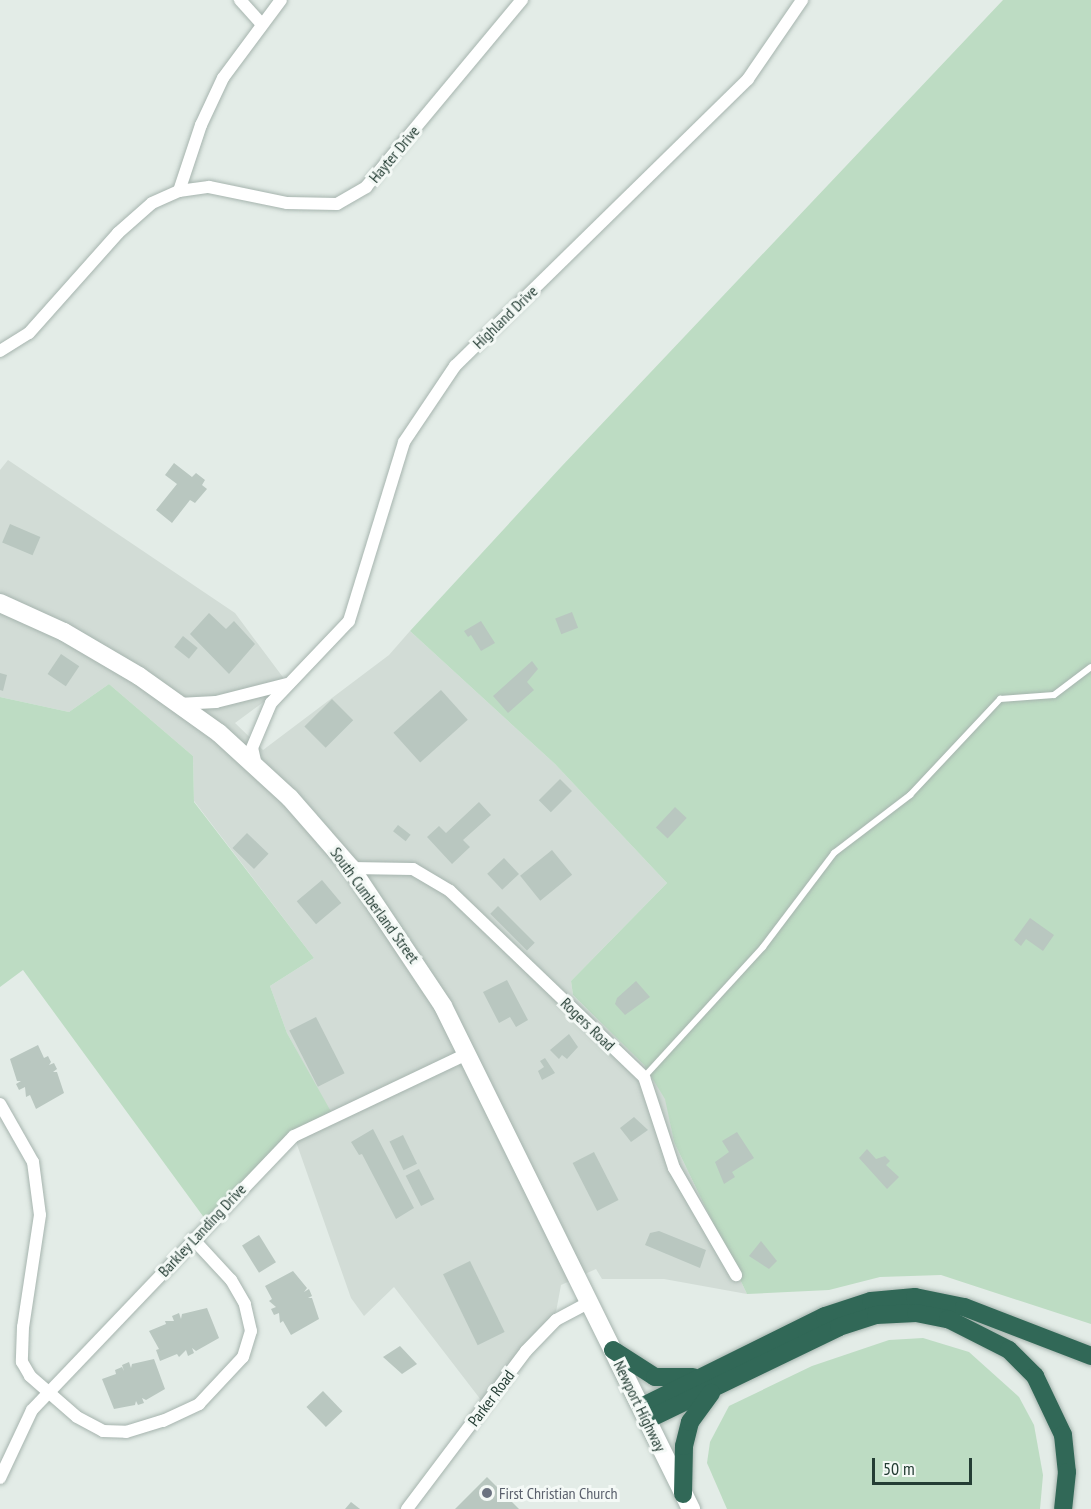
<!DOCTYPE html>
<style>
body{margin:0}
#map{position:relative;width:1091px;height:1509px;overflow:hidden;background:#e3ece7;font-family:"PT Sans Narrow",sans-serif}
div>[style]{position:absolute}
.built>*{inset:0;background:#d2dcd6}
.green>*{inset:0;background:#bddcc3}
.building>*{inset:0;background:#b9c7c0;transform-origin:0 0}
.roads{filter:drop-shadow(0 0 2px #a6b4ae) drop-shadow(0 0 2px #a6b4ae)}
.lane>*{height:6px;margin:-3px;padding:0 3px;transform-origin:3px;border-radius:3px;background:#fff}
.street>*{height:12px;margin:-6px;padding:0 6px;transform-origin:6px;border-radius:6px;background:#fff}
.secondary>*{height:18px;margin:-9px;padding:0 9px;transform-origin:9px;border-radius:9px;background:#fff}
.highway>*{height:18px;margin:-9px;padding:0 9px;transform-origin:9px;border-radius:9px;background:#316857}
.dots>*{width:16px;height:16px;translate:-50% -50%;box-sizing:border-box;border:3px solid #f4f9f6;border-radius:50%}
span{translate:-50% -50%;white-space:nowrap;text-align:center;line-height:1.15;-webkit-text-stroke:6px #f4f9f6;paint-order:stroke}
.street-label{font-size:16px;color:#243d34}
.worship-label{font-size:16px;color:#5b616d}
.left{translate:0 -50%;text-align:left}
.scale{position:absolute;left:872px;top:1458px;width:100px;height:27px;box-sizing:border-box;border:3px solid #243d34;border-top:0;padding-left:8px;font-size:18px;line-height:21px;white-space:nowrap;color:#243d34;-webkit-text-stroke:4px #f4f9f6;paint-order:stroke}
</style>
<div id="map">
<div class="built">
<i style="clip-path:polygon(8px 460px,235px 613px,288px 684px,235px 723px,263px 750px,389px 655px,410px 631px,555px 764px,667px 883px,571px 981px,573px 995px,644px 1065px,666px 1099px,674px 1142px,747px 1294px,664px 1279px,602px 1279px,596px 1269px,561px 1285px,556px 1312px,481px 1400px,394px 1287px,364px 1316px,351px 1298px,294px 1136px,333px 1117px,287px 1033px,270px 986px,314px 958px,194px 801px,193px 756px,109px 684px,69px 712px,0 697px,0 470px)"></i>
</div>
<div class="green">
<i style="clip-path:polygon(1003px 0,1091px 0,1091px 1324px,941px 1275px,880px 1277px,829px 1290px,747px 1294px,674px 1142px,665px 1099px,644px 1065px,573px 995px,571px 981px,667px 883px,555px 764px,410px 631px,561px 467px)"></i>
<i style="clip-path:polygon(109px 684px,193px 756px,194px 802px,314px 958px,270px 986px,287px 1033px,334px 1117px,294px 1136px,208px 1223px,23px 970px,0 987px,0 697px,69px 712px)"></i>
<i style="clip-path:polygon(923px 1338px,969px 1352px,1019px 1397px,1034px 1425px,1043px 1475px,1040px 1509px,727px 1509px,707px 1463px,710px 1442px,729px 1406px,812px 1366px,889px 1340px)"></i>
</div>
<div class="building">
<i style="clip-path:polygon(174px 463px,192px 477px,196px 473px,205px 480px,202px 485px,207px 489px,195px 503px,190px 500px,172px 523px,156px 510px,177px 484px,165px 475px)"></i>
<i style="left:10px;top:524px;width:33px;height:20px;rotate:23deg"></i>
<i style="left:572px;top:612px;width:17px;height:18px;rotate:69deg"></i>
<i style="clip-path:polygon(209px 613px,226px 629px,234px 621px,255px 644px,229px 674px,190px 634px)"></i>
<i style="clip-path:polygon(481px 621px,495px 643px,481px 651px,471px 635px,468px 637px,464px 631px)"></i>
<i style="left:183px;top:636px;width:19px;height:14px;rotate:39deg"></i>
<i style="left:61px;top:654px;width:22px;height:24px;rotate:34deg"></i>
<i style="clip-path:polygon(532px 661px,538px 669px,527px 682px,534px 690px,508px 713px,493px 696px)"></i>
<i style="clip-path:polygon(0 673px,7px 675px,3px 691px,0 690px)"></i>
<i style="left:441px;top:690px;width:40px;height:64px;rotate:48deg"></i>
<i style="left:332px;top:699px;width:30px;height:39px;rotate:45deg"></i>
<i style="left:560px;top:779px;width:17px;height:30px;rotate:45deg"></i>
<i style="clip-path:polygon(479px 802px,491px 815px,463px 840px,470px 847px,452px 864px,427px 837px,439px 826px,446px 833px)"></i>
<i style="left:675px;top:807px;width:16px;height:28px;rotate:43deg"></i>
<i style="left:398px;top:825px;width:16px;height:8px;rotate:38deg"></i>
<i style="left:247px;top:833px;width:30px;height:21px;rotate:44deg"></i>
<i style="left:552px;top:850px;width:32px;height:41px;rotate:51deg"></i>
<i style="left:504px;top:858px;width:22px;height:23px;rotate:47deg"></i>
<i style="left:322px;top:880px;width:30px;height:33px;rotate:50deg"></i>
<i style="left:498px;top:906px;width:52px;height:11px;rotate:45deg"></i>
<i style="clip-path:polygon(1030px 918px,1054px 935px,1043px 951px,1026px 939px,1021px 946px,1014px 940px)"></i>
<i style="clip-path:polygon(507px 980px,528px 1020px,516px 1027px,510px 1017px,499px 1023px,483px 992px)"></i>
<i style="clip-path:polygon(636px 981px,650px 997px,625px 1015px,615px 1004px,617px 998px)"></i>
<i style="left:316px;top:1017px;width:63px;height:30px;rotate:63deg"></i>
<i style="clip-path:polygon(569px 1034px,578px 1047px,567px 1059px,562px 1055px,559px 1059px,550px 1050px)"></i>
<i style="clip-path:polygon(38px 1045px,44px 1058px,48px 1056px,51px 1062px,49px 1065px,54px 1063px,57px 1069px,53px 1072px,57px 1072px,64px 1093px,36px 1109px,30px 1095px,26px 1097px,25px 1087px,19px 1090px,16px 1084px,21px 1081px,17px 1081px,10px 1059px)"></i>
<i style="clip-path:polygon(545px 1058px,555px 1073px,542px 1080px,538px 1071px,544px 1067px,540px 1061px)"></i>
<i style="clip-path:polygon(634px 1117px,648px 1130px,631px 1142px,620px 1128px)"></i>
<i style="clip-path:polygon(373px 1129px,414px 1208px,396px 1219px,362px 1154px,359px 1155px,351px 1142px)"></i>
<i style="clip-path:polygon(737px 1132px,754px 1158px,732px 1172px,735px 1177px,724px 1184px,715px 1162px,729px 1152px,722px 1141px)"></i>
<i style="left:403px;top:1135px;width:32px;height:15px;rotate:64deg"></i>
<i style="clip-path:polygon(867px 1149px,876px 1159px,885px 1156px,890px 1161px,886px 1165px,899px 1177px,887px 1189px,859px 1158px)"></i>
<i style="left:594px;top:1152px;width:54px;height:24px;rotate:63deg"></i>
<i style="left:419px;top:1169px;width:34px;height:15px;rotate:63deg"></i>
<i style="clip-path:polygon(659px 1231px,706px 1250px,700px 1268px,645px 1245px,650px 1233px)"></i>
<i style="left:259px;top:1235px;width:32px;height:20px;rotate:58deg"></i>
<i style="clip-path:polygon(761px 1241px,777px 1261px,769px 1269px,749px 1256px)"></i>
<i style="left:470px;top:1261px;width:79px;height:30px;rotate:64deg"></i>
<i style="clip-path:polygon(293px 1271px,307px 1288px,304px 1292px,309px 1289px,312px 1296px,308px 1298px,312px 1298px,319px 1319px,291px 1335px,283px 1321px,280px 1323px,279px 1313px,274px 1315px,271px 1309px,276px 1307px,269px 1301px,272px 1299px,265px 1286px)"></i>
<i style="clip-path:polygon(207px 1308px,219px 1338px,196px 1351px,192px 1348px,194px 1353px,188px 1356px,186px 1350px,179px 1357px,177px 1354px,160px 1361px,156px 1350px,159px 1349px,149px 1331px,166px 1324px,165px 1321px,174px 1321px,172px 1316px,179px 1313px,181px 1319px,182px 1314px)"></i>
<i style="clip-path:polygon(400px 1346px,417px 1364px,402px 1374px,383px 1357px)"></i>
<i style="clip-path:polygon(154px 1359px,165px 1389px,146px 1400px,142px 1398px,144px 1403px,138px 1405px,136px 1401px,135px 1405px,114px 1409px,102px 1379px,116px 1374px,115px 1370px,122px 1367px,124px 1371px,122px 1365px,129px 1362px,131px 1368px,132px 1364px)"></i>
<i style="left:323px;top:1391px;width:28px;height:23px;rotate:46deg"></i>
<i style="clip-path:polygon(487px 1477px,519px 1509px,455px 1509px)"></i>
<i style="clip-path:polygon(351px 1502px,360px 1509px,345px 1509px)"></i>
</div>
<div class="roads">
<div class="lane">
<i style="left:644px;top:1077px;width:176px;rotate:-47.5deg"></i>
<i style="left:763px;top:947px;width:118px;rotate:-52.9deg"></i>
<i style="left:834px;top:853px;width:96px;rotate:-37.3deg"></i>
<i style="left:910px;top:795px;width:132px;rotate:-46.8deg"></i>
<i style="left:1000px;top:699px;width:54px;rotate:-4.2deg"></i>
<i style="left:1054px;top:695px;width:46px;rotate:-37.1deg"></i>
</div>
<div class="street">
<i style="left:240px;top:0;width:31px;rotate:48deg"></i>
<i style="left:179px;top:191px;width:70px;rotate:-71.6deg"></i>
<i style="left:201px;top:125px;width:52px;rotate:-64.9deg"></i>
<i style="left:223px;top:78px;width:97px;rotate:-53.4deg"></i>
<i style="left:0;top:351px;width:34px;rotate:-32deg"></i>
<i style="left:29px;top:333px;width:134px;rotate:-48.3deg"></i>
<i style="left:118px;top:233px;width:45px;rotate:-41.4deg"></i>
<i style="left:152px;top:203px;width:30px;rotate:-24deg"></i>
<i style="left:179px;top:191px;width:30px;rotate:-8deg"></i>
<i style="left:209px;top:187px;width:80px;rotate:11.6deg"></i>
<i style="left:287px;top:203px;width:50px;rotate:1.1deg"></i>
<i style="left:337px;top:204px;width:34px;rotate:-30deg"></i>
<i style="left:366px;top:187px;width:244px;rotate:-50.2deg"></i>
<i style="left:178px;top:704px;width:38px;rotate:-3deg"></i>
<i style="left:216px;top:702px;width:73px;rotate:-14.2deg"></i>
<i style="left:256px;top:765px;width:17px;rotate:-103deg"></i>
<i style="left:252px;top:748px;width:49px;rotate:-67.1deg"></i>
<i style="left:271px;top:703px;width:113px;rotate:-46.4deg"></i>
<i style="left:349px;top:621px;width:187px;rotate:-72.9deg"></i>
<i style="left:404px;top:442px;width:92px;rotate:-56.1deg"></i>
<i style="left:455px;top:366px;width:410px;rotate:-44.4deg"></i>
<i style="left:748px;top:79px;width:96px;rotate:-55.6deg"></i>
<i style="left:351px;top:868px;width:62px;rotate:0.9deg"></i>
<i style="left:413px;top:869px;width:43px;rotate:30.7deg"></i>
<i style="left:450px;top:891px;width:269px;rotate:43.8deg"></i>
<i style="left:644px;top:1077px;width:96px;rotate:71.8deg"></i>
<i style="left:674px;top:1168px;width:124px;rotate:59.9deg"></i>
<i style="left:0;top:1104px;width:67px;rotate:60.4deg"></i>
<i style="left:33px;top:1162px;width:53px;rotate:82.5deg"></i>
<i style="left:40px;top:1215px;width:113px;rotate:98.6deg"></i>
<i style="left:23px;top:1327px;width:35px;rotate:92deg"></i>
<i style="left:22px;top:1362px;width:16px;rotate:60deg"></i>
<i style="left:30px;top:1376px;width:62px;rotate:41.1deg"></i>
<i style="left:77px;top:1417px;width:30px;rotate:28deg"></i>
<i style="left:103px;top:1431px;width:23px;rotate:2deg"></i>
<i style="left:126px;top:1432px;width:39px;rotate:-17deg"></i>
<i style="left:163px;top:1421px;width:40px;rotate:-25deg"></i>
<i style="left:199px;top:1404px;width:64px;rotate:-46.9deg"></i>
<i style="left:243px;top:1357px;width:27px;rotate:-73deg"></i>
<i style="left:251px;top:1331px;width:28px;rotate:-103deg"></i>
<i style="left:245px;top:1304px;width:28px;rotate:-120deg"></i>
<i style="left:231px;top:1280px;width:56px;rotate:-132.8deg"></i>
<i style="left:0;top:1478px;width:75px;rotate:-64.8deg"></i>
<i style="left:32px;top:1410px;width:379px;rotate:-46.3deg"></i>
<i style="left:294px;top:1136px;width:191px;rotate:-25.4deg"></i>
<i style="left:407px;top:1509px;width:198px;rotate:-53deg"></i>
<i style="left:526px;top:1351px;width:43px;rotate:-45.9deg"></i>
<i style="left:556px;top:1320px;width:38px;rotate:-28deg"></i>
</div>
<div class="secondary">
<i style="left:0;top:603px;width:70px;rotate:24.4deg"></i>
<i style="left:64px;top:632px;width:87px;rotate:30.4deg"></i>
<i style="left:139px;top:676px;width:98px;rotate:35.5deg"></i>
<i style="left:219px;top:733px;width:96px;rotate:42.5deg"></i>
<i style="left:290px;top:798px;width:93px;rotate:48.9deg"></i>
<i style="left:351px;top:868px;width:166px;rotate:56.3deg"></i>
<i style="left:443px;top:1006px;width:561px;rotate:63.75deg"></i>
</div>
<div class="highway">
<i style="left:613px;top:1350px;width:50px;rotate:32.7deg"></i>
<i style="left:655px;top:1377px;width:38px"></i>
<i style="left:641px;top:1407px;width:205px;rotate:-26.3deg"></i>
<i style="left:825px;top:1316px;width:48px;rotate:-18.1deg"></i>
<i style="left:871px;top:1301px;width:44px;rotate:-5.2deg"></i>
<i style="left:915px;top:1297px;width:50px;rotate:11.5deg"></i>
<i style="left:964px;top:1307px;width:136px;rotate:21.1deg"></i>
<i style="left:647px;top:1420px;width:213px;rotate:-25.8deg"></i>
<i style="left:839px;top:1327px;width:39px;rotate:-18deg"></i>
<i style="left:876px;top:1315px;width:40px;rotate:-2.9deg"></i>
<i style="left:916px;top:1313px;width:33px;rotate:11deg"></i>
<i style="left:948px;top:1319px;width:68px;rotate:26.9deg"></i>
<i style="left:1009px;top:1350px;width:37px;rotate:45deg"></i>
<i style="left:1035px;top:1376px;width:65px;rotate:64.6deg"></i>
<i style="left:1063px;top:1435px;width:37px;rotate:84deg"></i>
<i style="left:1067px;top:1472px;width:37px;rotate:96deg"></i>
<i style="left:683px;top:1494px;width:48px;rotate:-88.8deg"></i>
<i style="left:684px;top:1446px;width:25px;rotate:-76deg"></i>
<i style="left:690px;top:1422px;width:36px;rotate:-54deg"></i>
</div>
</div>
<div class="dots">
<i style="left:487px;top:1493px;background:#6b7280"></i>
</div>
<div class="street-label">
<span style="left:394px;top:154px;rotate:-50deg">Hayter Drive</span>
<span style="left:505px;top:317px;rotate:-44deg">Highland Drive</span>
<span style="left:375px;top:905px;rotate:54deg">South Cumberland Street</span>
<span style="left:588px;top:1024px;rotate:44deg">Rogers Road</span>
<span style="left:202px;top:1230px;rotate:-47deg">Barkley Landing Drive</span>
<span style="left:491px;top:1398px;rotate:-53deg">Parker Road</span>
<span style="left:640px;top:1406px;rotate:64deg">Newport Highway</span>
</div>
<div class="worship-label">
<span class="left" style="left:499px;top:1493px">First Christian Church</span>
</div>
<div class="scale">50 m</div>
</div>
